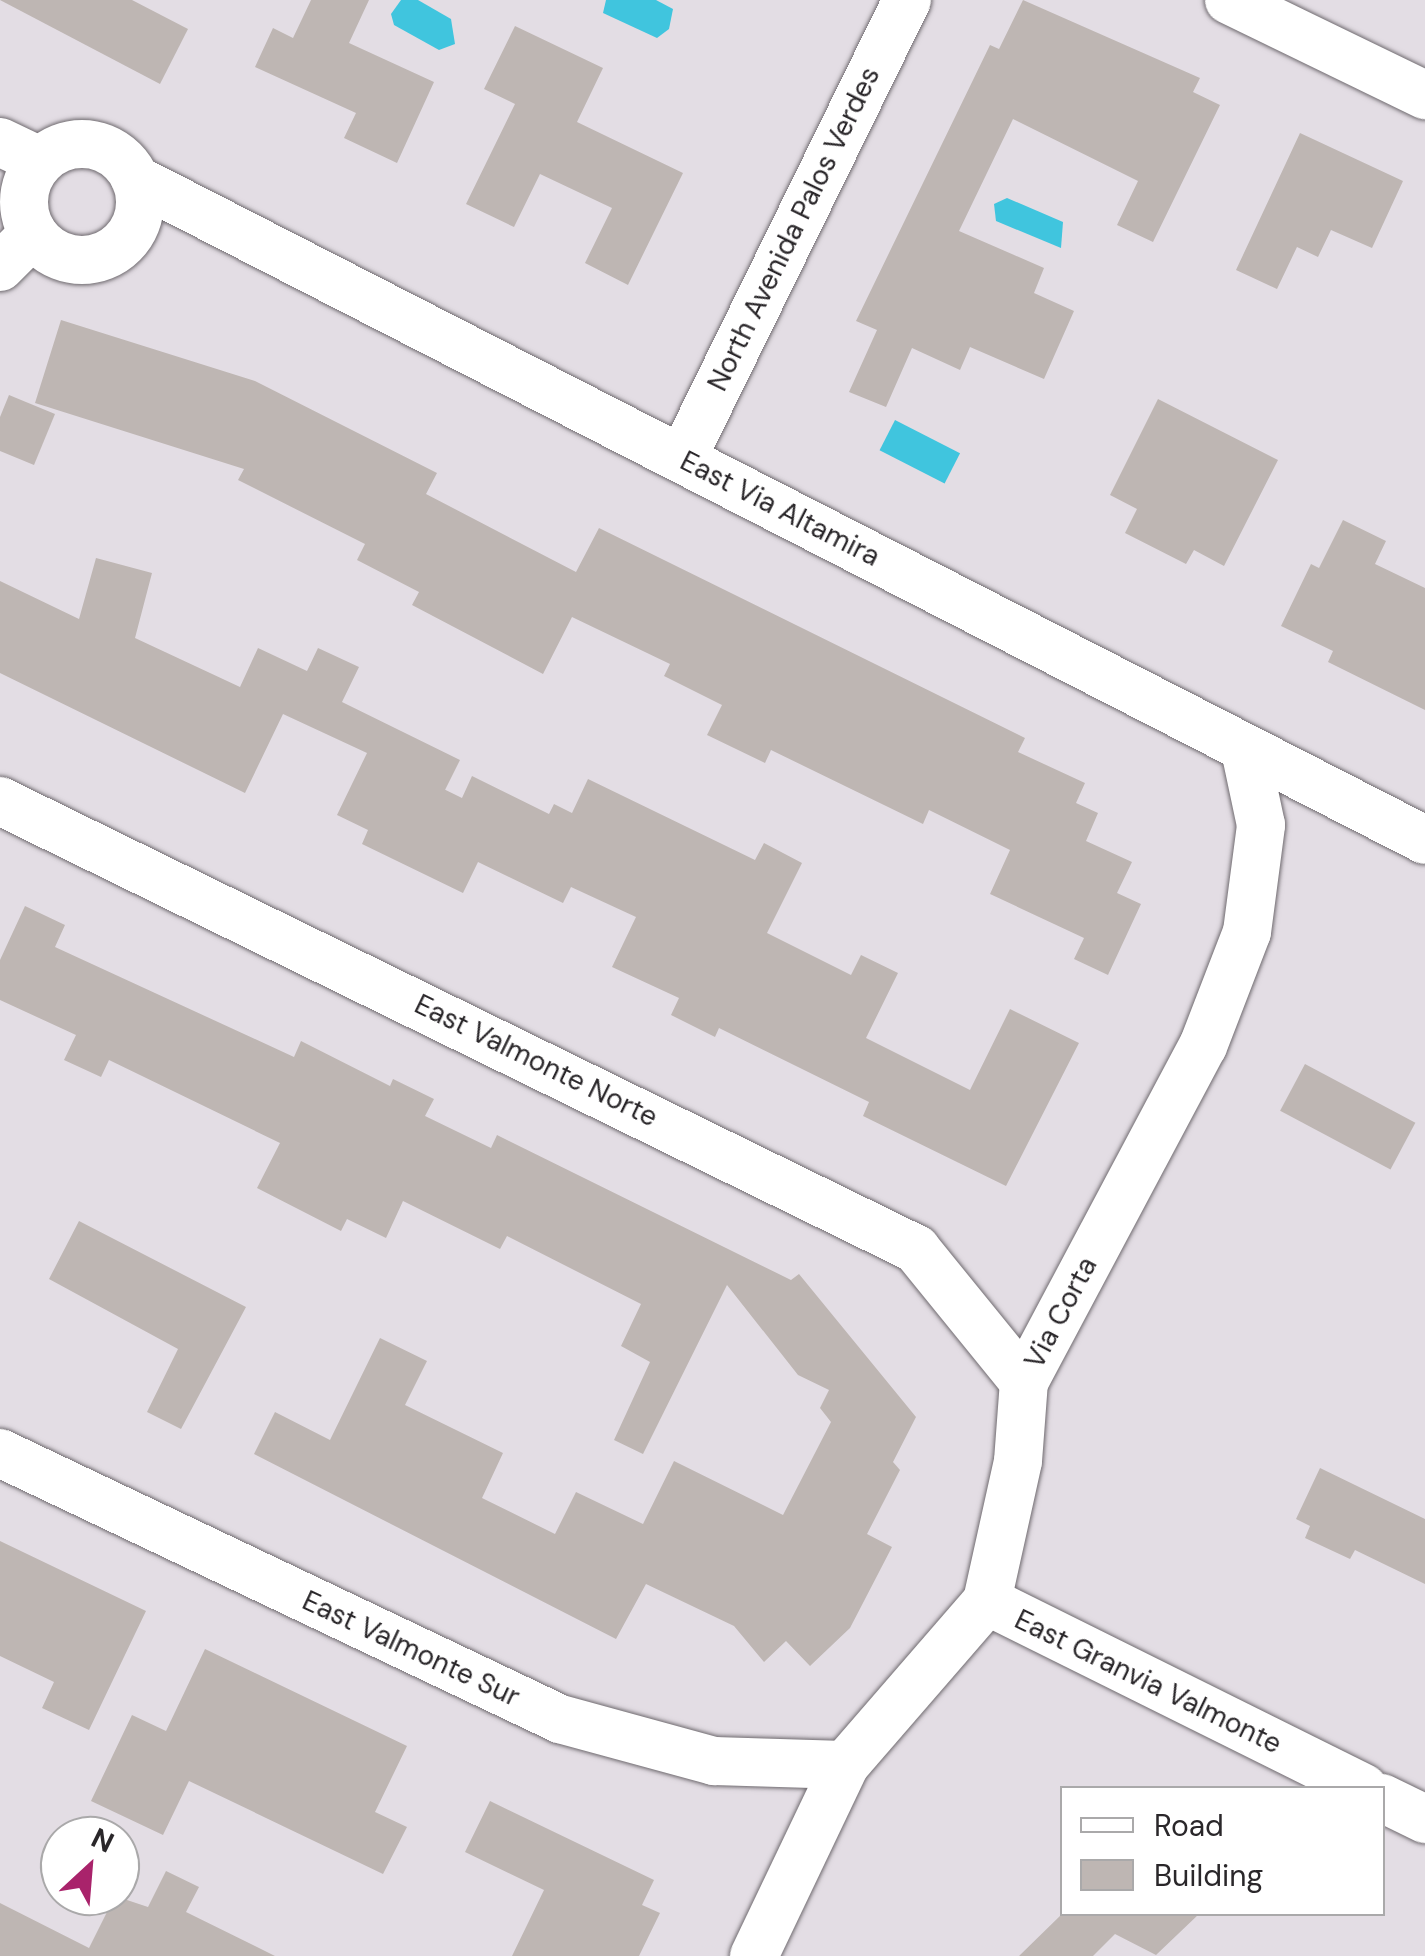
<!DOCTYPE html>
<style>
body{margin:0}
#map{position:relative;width:1425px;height:1956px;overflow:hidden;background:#e3dde4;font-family:"DM Sans",sans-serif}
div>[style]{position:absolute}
.water>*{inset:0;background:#40c5de;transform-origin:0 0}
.building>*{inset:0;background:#beb6b3;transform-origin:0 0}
.roads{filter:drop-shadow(0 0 2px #6f6a6f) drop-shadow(0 0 2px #6f6a6f)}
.minor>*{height:48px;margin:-24px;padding:0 24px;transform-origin:24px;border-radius:24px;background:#fff}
.minor>.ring{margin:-24px;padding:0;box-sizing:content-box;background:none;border:48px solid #fff;border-radius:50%}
span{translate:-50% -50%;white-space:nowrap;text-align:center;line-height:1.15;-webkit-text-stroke:10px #fff;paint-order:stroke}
.street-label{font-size:28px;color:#2a272a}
.legend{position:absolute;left:1060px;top:1786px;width:325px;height:130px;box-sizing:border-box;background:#fff;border:2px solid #aaa9aa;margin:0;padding:12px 18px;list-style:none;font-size:30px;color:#2a272a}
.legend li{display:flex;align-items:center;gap:20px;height:50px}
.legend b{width:50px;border:2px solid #aaa9aa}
.north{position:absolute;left:40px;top:1816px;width:100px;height:100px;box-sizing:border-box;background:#fff;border:2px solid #aaa9aa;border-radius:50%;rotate:26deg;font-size:28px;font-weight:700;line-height:40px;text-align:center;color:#2a272a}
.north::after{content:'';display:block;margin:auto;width:35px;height:45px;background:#a9236b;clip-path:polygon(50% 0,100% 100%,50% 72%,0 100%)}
</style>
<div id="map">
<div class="water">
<i style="clip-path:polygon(401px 0,418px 0,451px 19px,455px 44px,439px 50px,394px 25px,391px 14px)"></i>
<i style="clip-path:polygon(606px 0,656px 0,673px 9px,669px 29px,657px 38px,603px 13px)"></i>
<i style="clip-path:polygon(1007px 198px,1063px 222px,1061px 248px,996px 221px,994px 204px)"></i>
<i style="left:895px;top:420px;width:73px;height:34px;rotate:27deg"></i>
</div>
<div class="building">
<i style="clip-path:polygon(0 0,132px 0,188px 29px,160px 84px)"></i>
<i style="clip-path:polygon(311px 0,369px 0,349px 43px,434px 82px,397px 163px,344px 138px,356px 113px,255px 67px,273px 28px,293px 38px)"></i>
<i style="clip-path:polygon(1023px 0,1200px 78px,1193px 92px,1220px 105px,1153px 242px,1117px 225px,1138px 181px,1013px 119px,959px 231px,1044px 268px,1034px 293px,1074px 311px,1044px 379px,970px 347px,960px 370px,912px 348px,886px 407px,849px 392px,877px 330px,856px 321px,990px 45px,999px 49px)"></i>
<i style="clip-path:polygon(515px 26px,603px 68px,577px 122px,683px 173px,628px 285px,585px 263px,612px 208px,540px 174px,514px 227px,466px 204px,515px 104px,484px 89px)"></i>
<i style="clip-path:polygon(1300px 133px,1403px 181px,1372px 248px,1331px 230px,1318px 257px,1297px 247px,1277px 289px,1236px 270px)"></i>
<i style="clip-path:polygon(61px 320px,255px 381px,437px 473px,426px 494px,576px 572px,599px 528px,1025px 738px,1018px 752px,1085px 783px,1076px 803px,1098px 813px,1086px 841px,1132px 862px,1117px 893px,1141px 904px,1108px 975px,1074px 959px,1084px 938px,990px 894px,1010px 850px,929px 810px,923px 824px,771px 750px,765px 763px,707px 735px,722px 705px,664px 676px,670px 664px,572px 617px,543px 674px,412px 605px,419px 592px,357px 560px,365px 544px,238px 480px,244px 469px,35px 403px)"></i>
<i style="clip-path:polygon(9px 395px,55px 414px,34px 465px,0 451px,0 417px)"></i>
<i style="clip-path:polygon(1158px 399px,1278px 460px,1224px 566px,1194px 550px,1186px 564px,1125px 533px,1137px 509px,1110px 495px)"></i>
<i style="clip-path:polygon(1343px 520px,1386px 541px,1375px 564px,1425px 588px,1425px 710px,1328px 662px,1333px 651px,1281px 626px,1311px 564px,1319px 568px)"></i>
<i style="clip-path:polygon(96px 558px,152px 573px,135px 638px,240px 687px,258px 648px,307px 671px,318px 648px,359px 667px,342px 702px,460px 760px,445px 790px,415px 775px,462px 798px,472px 776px,549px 814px,554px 804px,572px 813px,588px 779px,755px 860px,764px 843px,802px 863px,767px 933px,851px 975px,861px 955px,898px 973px,866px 1038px,970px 1090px,1010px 1009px,1079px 1043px,1006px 1186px,863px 1116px,869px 1102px,719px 1028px,715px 1037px,671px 1015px,679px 998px,612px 967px,636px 917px,571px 887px,563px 903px,478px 862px,463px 893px,362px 844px,368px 830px,337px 815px,367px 753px,283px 714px,245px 793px,0 673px,0 581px,79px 619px)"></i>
<i style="clip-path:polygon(25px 906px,65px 925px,55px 947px,294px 1057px,301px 1041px,390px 1086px,393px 1079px,434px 1099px,425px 1116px,491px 1148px,497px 1135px,791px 1280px,799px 1274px,916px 1417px,893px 1462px,900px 1470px,867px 1534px,892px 1547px,850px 1628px,810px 1666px,786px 1641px,764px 1662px,734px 1626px,646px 1584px,616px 1639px,254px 1454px,275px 1412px,330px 1440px,380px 1338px,427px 1361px,405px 1405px,503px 1453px,482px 1498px,555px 1534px,576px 1492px,643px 1524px,674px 1461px,783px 1515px,831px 1422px,820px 1408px,829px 1390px,798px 1375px,727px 1285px,643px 1454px,614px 1440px,650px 1362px,621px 1346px,641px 1304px,507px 1236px,500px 1249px,403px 1201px,386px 1238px,347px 1219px,341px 1231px,257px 1188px,280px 1143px,109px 1060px,101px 1077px,64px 1060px,76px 1035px,0 1000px,0 960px)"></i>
<i style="left:1305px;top:1064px;width:125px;height:53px;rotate:28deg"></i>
<i style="clip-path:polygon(79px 1221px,246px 1307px,181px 1429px,147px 1412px,178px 1349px,49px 1279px)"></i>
<i style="clip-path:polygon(1320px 1468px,1425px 1519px,1425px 1584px,1355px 1550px,1350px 1559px,1305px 1538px,1310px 1526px,1296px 1519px)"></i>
<i style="clip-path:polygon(0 1541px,146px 1611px,89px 1730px,42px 1708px,54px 1682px,0 1656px)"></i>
<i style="clip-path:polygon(205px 1649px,407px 1746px,375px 1812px,407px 1827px,383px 1874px,189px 1781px,163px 1835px,91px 1801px,132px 1715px,166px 1731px)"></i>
<i style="clip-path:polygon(490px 1801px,654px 1880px,642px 1905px,660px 1913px,639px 1956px,512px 1956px,544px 1890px,465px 1852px)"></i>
<i style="clip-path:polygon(166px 1871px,199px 1887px,186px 1912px,275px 1956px,0 1956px,0 1903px,89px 1948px,115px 1896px,148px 1907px)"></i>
<i style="clip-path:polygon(1062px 1914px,1199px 1914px,1156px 1955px,1115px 1934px,1093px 1956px,1019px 1956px)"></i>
</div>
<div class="roads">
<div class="minor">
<i style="left:1229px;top:0;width:218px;rotate:25.9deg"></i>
<i style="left:0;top:142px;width:44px;rotate:25.4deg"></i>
<i class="ring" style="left:24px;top:144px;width:68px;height:68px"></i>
<i style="left:135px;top:179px;width:1449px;rotate:27.13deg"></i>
<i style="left:0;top:267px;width:47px;rotate:-45deg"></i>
<i style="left:682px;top:459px;width:511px;rotate:-63.89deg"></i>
<i style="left:0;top:801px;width:1020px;rotate:26.06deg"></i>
<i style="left:916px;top:1249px;width:171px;rotate:50.9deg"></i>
<i style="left:0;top:1453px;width:620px;rotate:25.41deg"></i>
<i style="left:560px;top:1719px;width:160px;rotate:15.3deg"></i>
<i style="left:714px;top:1761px;width:131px;rotate:1.7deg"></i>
<i style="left:987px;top:1601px;width:420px;rotate:26.4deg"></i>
<i style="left:1382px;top:1798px;width:48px;rotate:26deg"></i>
<i style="left:754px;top:1956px;width:212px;rotate:-64.5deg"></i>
<i style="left:845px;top:1765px;width:217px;rotate:-49.1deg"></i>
<i style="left:987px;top:1601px;width:143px;rotate:-77.5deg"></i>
<i style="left:1018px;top:1461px;width:79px;rotate:-85.7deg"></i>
<i style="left:1024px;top:1382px;width:381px;rotate:-62deg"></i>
<i style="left:1203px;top:1046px;width:122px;rotate:-68.9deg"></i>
<i style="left:1247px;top:932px;width:108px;rotate:-82.5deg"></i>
<i style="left:1261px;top:825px;width:77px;rotate:-102deg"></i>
</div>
</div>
<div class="street-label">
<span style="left:794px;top:229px;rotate:-64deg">North Avenida Palos Verdes</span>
<span style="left:780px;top:509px;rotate:27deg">East Via Altamira</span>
<span style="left:536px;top:1061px;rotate:26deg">East Valmonte Norte</span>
<span style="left:1061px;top:1313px;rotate:-62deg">Via Corta</span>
<span style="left:411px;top:1649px;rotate:25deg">East Valmonte Sur</span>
<span style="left:1148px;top:1682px;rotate:26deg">East Granvia Valmonte</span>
</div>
<ul class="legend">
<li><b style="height:12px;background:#fff"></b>Road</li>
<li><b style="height:28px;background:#beb6b3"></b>Building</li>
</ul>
<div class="north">N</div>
</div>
